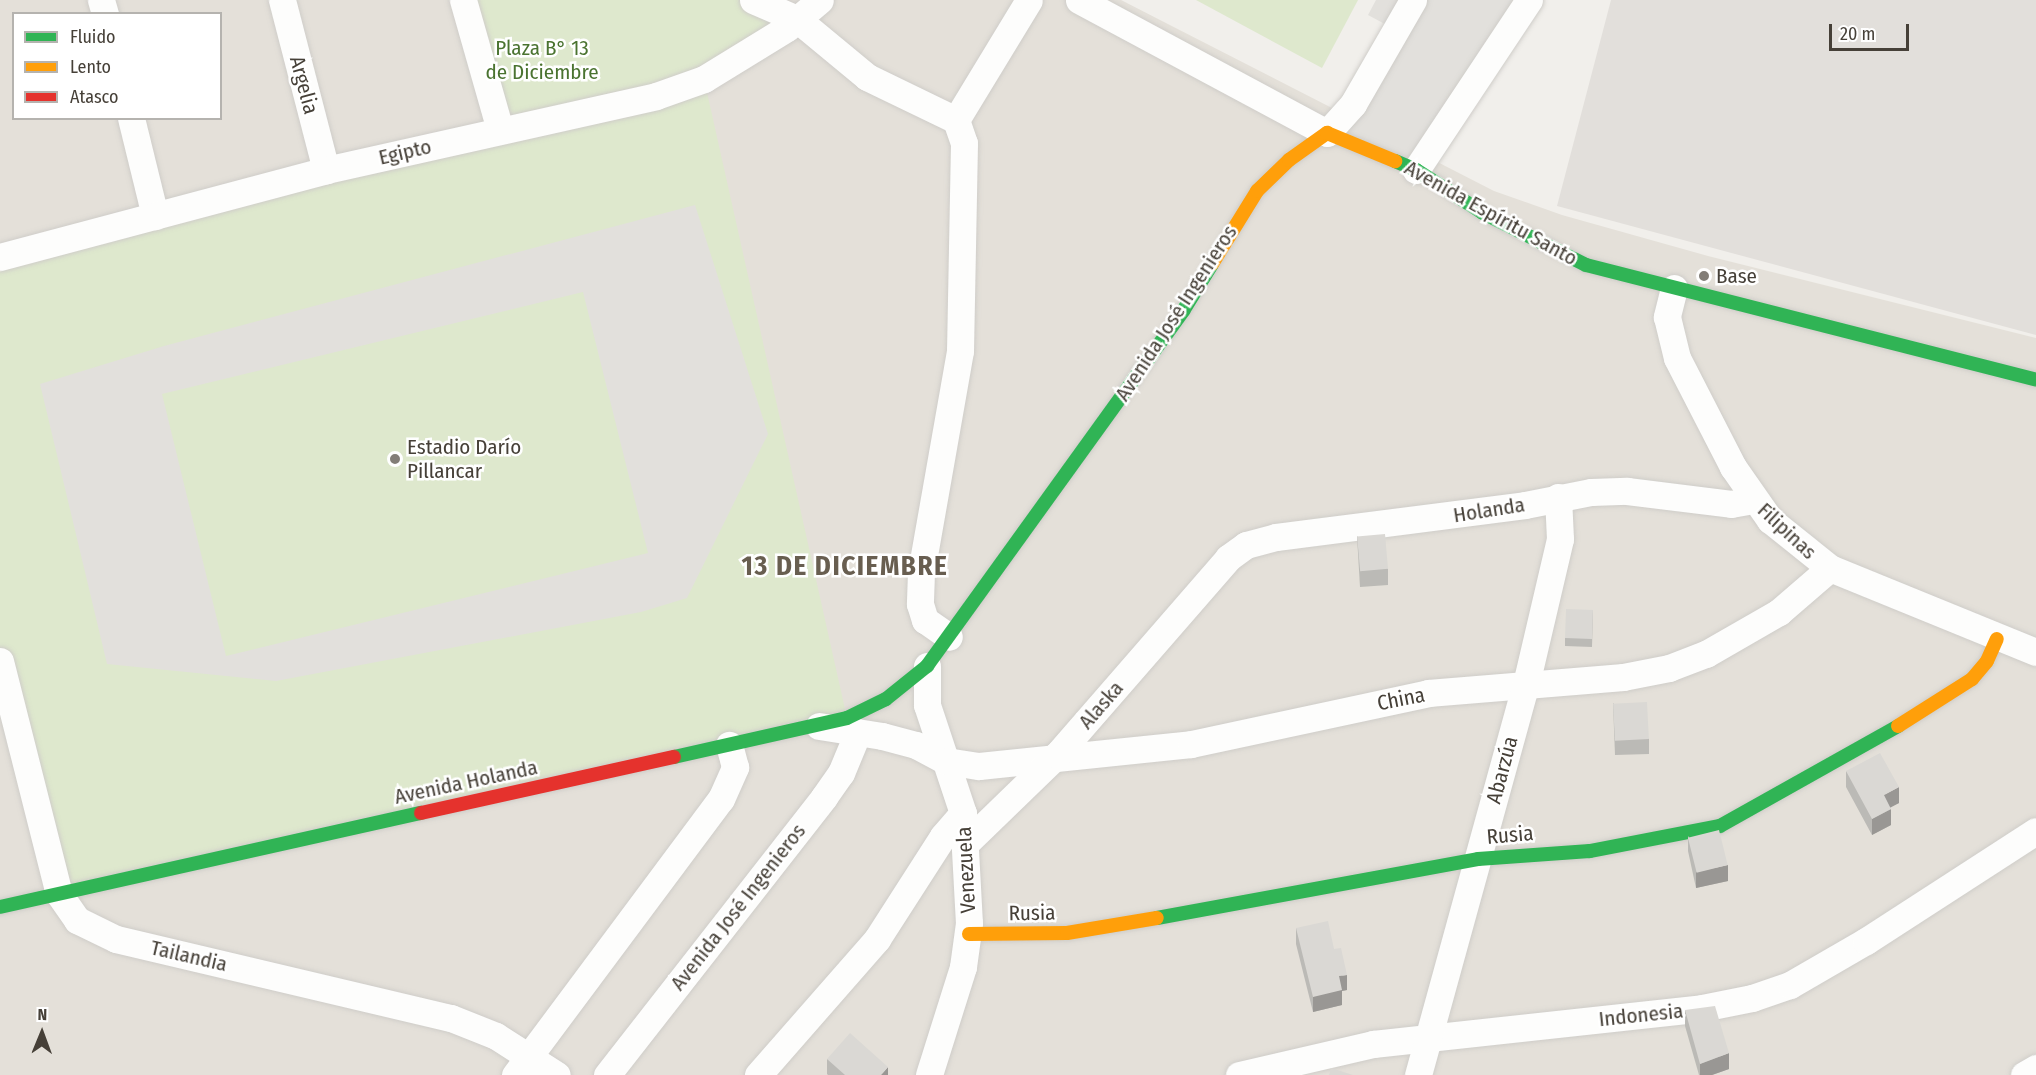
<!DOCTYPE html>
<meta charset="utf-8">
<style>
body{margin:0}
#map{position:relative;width:2036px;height:1075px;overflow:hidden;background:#f1efeb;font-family:"Fira Sans Condensed",sans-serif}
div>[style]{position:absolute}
.residential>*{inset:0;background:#e4e0d9}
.industrial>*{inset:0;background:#e2dfdb}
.green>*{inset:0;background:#dee8cd}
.parking>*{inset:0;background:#e2e0dc}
.roads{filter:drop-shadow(0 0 2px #cfcdc9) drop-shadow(0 0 2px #cfcdc9)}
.street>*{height:27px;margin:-13.5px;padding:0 13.5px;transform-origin:13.5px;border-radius:13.5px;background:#fdfdfc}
.fast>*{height:14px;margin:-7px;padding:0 7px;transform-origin:7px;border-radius:7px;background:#30b455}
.slow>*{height:14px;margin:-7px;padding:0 7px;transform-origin:7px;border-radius:7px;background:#ff9f0a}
.jam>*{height:14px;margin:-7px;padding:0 7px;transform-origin:7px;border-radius:7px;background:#e5322d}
.wall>*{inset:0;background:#bbbab6}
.shaded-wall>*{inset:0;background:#999794}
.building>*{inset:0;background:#dad8d4;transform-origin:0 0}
.dots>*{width:16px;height:16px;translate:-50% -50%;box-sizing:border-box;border:3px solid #fff;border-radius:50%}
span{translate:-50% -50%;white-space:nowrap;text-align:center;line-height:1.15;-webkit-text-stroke:5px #fff;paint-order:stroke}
.park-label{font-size:21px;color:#4a7330}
.street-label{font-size:21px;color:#464038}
.poi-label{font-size:21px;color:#464038}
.left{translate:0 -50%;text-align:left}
.district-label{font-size:27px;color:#685e50;font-weight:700;letter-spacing:1.5px}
.legend{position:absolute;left:12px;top:12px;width:210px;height:108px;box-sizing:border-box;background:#fff;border:2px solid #b5b3af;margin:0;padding:8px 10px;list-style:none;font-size:18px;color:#464038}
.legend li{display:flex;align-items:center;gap:12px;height:30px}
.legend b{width:30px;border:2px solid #b5b3af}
.north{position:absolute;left:12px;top:1003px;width:60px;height:60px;-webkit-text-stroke:4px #fff;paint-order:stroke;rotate:1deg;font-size:16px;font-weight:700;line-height:24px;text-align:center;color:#464038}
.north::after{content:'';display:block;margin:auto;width:21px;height:27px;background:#464038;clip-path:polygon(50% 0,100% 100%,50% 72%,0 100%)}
.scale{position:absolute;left:1829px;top:24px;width:80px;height:27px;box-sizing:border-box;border:3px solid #464038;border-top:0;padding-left:8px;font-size:18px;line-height:21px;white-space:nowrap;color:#464038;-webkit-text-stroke:4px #fff;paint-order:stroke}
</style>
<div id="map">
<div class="residential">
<i style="clip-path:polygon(evenodd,0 0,1121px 0,1494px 191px,1562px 215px,1708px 256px,2036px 338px,2036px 1075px,0 1075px,0 0,14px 14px,220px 14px,220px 118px,14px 118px,14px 14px)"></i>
</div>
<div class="industrial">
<i style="clip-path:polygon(1611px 0,2036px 0,2036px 335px,1557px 206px)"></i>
</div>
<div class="green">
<i style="clip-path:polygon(463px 0,753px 0,797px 19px,704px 79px,847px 718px,59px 894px,0 661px,0 257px,499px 130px)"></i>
<i style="clip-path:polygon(1196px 0,1358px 0,1322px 68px)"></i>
</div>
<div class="parking">
<i style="clip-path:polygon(1376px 0,1529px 0,1416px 170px,1327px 133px,1396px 30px,1368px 15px)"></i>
<i style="clip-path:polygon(evenodd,695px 205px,768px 434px,687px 598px,641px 612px,276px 681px,107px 664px,40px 384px,164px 346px,695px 205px,583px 292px,648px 553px,226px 656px,162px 394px,583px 292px)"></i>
</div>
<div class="roads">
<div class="street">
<i style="left:101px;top:0;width:15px;rotate:74deg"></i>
<i style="left:282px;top:0;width:176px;rotate:75.5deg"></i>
<i style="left:463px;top:0;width:135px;rotate:74.1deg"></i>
<i style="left:753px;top:0;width:48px;rotate:23.4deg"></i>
<i style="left:797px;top:19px;width:91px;rotate:39.6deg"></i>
<i style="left:867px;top:77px;width:99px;rotate:25.8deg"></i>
<i style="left:956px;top:120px;width:24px;rotate:71deg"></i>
<i style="left:964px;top:143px;width:208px;rotate:91.1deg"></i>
<i style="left:960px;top:351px;width:224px;rotate:100deg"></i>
<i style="left:921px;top:572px;width:32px;rotate:92deg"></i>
<i style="left:920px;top:604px;width:17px;rotate:73deg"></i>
<i style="left:925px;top:620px;width:29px;rotate:35deg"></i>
<i style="left:1079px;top:0;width:281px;rotate:28.2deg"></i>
<i style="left:1327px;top:133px;width:39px;rotate:-48deg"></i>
<i style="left:1353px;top:104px;width:120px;rotate:-60deg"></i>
<i style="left:131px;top:118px;width:101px;rotate:76.2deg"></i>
<i style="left:956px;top:120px;width:140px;rotate:-58.7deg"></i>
<i style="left:1416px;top:170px;width:204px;rotate:-56.4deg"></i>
<i style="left:0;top:257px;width:337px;rotate:-14.9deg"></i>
<i style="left:326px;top:170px;width:338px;rotate:-12.6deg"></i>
<i style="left:656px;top:96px;width:51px;rotate:-19.5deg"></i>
<i style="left:704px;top:79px;width:97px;rotate:-31.6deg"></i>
<i style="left:787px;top:28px;width:43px;rotate:-40.3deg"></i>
<i style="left:1674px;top:288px;width:30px;rotate:104deg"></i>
<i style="left:1667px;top:317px;width:42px;rotate:76.3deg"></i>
<i style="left:1677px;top:358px;width:123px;rotate:62.8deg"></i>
<i style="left:1733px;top:467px;width:65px;rotate:55.1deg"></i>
<i style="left:1770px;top:520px;width:77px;rotate:38.7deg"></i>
<i style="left:1830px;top:568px;width:222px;rotate:22.2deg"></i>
<i style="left:0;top:661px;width:240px;rotate:75.8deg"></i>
<i style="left:59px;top:894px;width:32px;rotate:55deg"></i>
<i style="left:77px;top:920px;width:43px;rotate:26deg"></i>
<i style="left:116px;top:939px;width:344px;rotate:13.3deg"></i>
<i style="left:451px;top:1018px;width:48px;rotate:21.8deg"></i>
<i style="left:496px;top:1036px;width:72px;rotate:32.6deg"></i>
<i style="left:927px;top:666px;width:39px;rotate:90deg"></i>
<i style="left:927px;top:705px;width:114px;rotate:71.6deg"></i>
<i style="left:963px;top:813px;width:110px;rotate:86.9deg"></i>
<i style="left:969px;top:923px;width:44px;rotate:97.8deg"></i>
<i style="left:963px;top:967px;width:113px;rotate:107.5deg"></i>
<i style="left:819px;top:726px;width:64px;rotate:9deg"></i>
<i style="left:882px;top:736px;width:35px;rotate:15deg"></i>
<i style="left:916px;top:745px;width:34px;rotate:28deg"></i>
<i style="left:946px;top:761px;width:33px;rotate:9deg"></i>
<i style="left:979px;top:766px;width:213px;rotate:-5.9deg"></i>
<i style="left:1191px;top:744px;width:242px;rotate:-12.1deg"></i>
<i style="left:1428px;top:693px;width:196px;rotate:-4.7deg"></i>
<i style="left:1623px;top:677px;width:47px;rotate:-11.1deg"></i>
<i style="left:1669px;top:668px;width:40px;rotate:-21deg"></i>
<i style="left:1706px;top:654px;width:84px;rotate:-29.9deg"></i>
<i style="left:1779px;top:612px;width:67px;rotate:-40.8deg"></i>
<i style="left:965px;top:844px;width:128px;rotate:-44.1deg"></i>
<i style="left:1057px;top:755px;width:261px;rotate:-49deg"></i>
<i style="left:1228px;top:558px;width:22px;rotate:-36deg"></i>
<i style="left:1246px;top:545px;width:31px;rotate:-15deg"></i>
<i style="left:1276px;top:537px;width:251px;rotate:-7.3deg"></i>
<i style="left:1525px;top:505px;width:67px;rotate:-11.1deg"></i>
<i style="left:1591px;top:492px;width:36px;rotate:-2deg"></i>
<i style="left:1627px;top:491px;width:105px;rotate:7.1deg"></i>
<i style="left:1731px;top:504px;width:23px;rotate:-10deg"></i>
<i style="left:515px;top:1075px;width:344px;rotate:-53.3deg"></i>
<i style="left:721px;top:799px;width:35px;rotate:-66deg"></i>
<i style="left:735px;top:767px;width:23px;rotate:-105deg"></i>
<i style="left:607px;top:1075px;width:353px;rotate:-52deg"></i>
<i style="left:824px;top:797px;width:29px;rotate:-55deg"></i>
<i style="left:841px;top:773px;width:44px;rotate:-67.5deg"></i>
<i style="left:758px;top:1075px;width:181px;rotate:-48.8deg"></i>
<i style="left:877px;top:939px;width:122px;rotate:-57.3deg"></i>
<i style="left:943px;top:836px;width:30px;rotate:-49deg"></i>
<i style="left:1239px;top:1075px;width:138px;rotate:-13deg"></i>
<i style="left:1373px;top:1044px;width:331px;rotate:-6.2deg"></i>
<i style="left:1702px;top:1008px;width:51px;rotate:-11.3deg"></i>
<i style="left:1752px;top:998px;width:40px;rotate:-18.9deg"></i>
<i style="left:1790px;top:985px;width:88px;rotate:-30.1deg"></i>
<i style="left:1866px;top:941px;width:202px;rotate:-32.9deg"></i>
<i style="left:1418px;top:1075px;width:406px;rotate:-74.6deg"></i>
<i style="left:1526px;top:684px;width:149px;rotate:-76.8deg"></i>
<i style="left:1560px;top:539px;width:42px;rotate:-92.7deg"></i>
<i style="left:2024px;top:1075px;width:14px;rotate:-30deg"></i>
</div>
<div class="fast">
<i style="left:1395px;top:161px;width:23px;rotate:23deg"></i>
<i style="left:1416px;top:170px;width:80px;rotate:32.7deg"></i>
<i style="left:1483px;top:213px;width:115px;rotate:26.8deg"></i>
<i style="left:1586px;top:265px;width:464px;rotate:14.3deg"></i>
<i style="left:674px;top:757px;width:177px;rotate:-12.7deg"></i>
<i style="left:847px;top:718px;width:43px;rotate:-26deg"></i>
<i style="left:886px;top:699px;width:53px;rotate:-38.8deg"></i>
<i style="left:927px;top:666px;width:438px;rotate:-54.2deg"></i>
<i style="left:1183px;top:311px;width:55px;rotate:-58.3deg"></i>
<i style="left:0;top:907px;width:431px;rotate:-12.6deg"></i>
<i style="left:1157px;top:918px;width:326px;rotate:-10.4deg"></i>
<i style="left:1478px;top:859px;width:112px;rotate:-4.1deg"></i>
<i style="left:1590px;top:851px;width:132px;rotate:-10.9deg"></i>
<i style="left:1720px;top:826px;width:204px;rotate:-29.3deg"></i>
</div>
<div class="slow">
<i style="left:1212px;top:264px;width:86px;rotate:-58.3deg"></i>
<i style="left:1257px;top:191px;width:45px;rotate:-44.1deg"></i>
<i style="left:1289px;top:160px;width:47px;rotate:-35.4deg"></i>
<i style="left:1327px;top:133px;width:74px;rotate:22.4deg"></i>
<i style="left:1898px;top:726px;width:88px;rotate:-32.4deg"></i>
<i style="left:1972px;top:679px;width:23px;rotate:-50deg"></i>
<i style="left:1987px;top:661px;width:24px;rotate:-66deg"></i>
<i style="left:969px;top:934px;width:98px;rotate:-0.6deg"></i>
<i style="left:1067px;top:933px;width:91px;rotate:-9.5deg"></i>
</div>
<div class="jam">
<i style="left:421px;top:813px;width:259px;rotate:-12.5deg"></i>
</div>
</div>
<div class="wall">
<i style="clip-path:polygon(1357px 536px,1388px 569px,1388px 585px,1360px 587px)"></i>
<i style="clip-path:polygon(1593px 610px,1592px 647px,1565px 646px,1565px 638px)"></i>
<i style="clip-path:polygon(1613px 703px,1649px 739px,1649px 754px,1615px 755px)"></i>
<i style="clip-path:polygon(1846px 771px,1899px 803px,1890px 807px,1891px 825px,1872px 835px,1846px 787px)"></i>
<i style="clip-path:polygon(1688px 836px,1728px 881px,1696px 888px,1688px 851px)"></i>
<i style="clip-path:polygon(1296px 928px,1334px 949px,1347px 990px,1342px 991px,1342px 1005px,1313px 1012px,1296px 944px)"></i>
<i style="clip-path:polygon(1685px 1010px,1729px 1069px,1712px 1075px,1699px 1075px,1685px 1026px)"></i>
<i style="clip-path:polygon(827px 1059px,888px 1075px,828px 1075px,827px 1074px)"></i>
</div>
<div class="shaded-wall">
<i style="clip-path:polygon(1899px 787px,1899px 803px,1884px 811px,1884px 795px)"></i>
<i style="clip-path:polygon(1891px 809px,1891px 825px,1872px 835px,1872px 819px)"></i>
<i style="clip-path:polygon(1728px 865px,1728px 881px,1696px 888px,1696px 872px)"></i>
<i style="clip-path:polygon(1347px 975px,1347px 990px,1342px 991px,1342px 1005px,1313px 1012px,1313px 997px,1339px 976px)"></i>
<i style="clip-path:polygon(1729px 1053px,1729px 1069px,1712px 1075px,1700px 1075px,1700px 1064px)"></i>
<i style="clip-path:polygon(888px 1067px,888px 1075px,881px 1075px)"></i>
</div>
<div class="building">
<i style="left:1385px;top:534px;width:35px;height:28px;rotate:85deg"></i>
<i style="left:1566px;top:609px;width:27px;height:29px;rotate:2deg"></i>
<i style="left:1647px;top:702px;width:37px;height:34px;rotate:87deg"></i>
<i style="clip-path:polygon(1880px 753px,1899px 787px,1884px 795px,1891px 809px,1872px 819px,1846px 771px)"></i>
<i style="left:1719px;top:830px;width:36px;height:32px;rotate:76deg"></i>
<i style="clip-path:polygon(1328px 921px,1334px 949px,1341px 948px,1347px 975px,1339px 976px,1342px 990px,1313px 997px,1296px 928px)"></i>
<i style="clip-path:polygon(1715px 1006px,1729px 1053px,1700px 1064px,1685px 1010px)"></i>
<i style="clip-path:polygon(850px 1033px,888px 1067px,881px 1075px,845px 1075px,827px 1059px)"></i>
<i style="clip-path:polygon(1331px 1068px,1353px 1075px,1329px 1075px)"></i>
</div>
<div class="dots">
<i style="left:1704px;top:276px;background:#827d77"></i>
<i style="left:395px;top:459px;background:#827d77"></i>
</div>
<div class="park-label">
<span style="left:542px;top:60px">Plaza B° 13<br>de Diciembre</span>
</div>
<div class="street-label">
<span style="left:304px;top:85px;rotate:75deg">Argelia</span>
<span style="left:405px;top:152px;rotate:-13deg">Egipto</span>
<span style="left:1491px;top:213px;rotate:29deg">Avenida Espíritu Santo</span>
<span style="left:1176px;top:313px;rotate:-57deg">Avenida José Ingenieros</span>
<span style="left:1489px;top:510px;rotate:-9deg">Holanda</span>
<span style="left:1787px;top:531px;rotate:43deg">Filipinas</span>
<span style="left:1401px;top:699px;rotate:-11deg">China</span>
<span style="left:1101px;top:705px;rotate:-49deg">Alaska</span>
<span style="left:1502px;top:770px;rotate:-75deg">Abarzúa</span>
<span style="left:466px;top:782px;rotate:-12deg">Avenida Holanda</span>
<span style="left:1510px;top:835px;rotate:-5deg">Rusia</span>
<span style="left:966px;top:870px;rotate:-93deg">Venezuela</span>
<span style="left:738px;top:907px;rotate:-52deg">Avenida José Ingenieros</span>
<span style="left:1032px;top:913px;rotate:-1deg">Rusia</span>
<span style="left:189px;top:956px;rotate:13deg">Tailandia</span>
<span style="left:1641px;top:1015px;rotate:-6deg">Indonesia</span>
</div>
<div class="poi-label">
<span class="left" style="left:1716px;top:276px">Base</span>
<span class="left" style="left:407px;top:459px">Estadio Darío<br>Pillancar</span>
</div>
<div class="district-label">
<span style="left:845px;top:567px">13 DE DICIEMBRE</span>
</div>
<ul class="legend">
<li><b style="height:8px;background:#30b455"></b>Fluido</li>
<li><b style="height:8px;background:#ff9f0a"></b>Lento</li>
<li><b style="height:8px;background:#e5322d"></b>Atasco</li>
</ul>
<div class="north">N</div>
<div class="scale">20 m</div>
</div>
